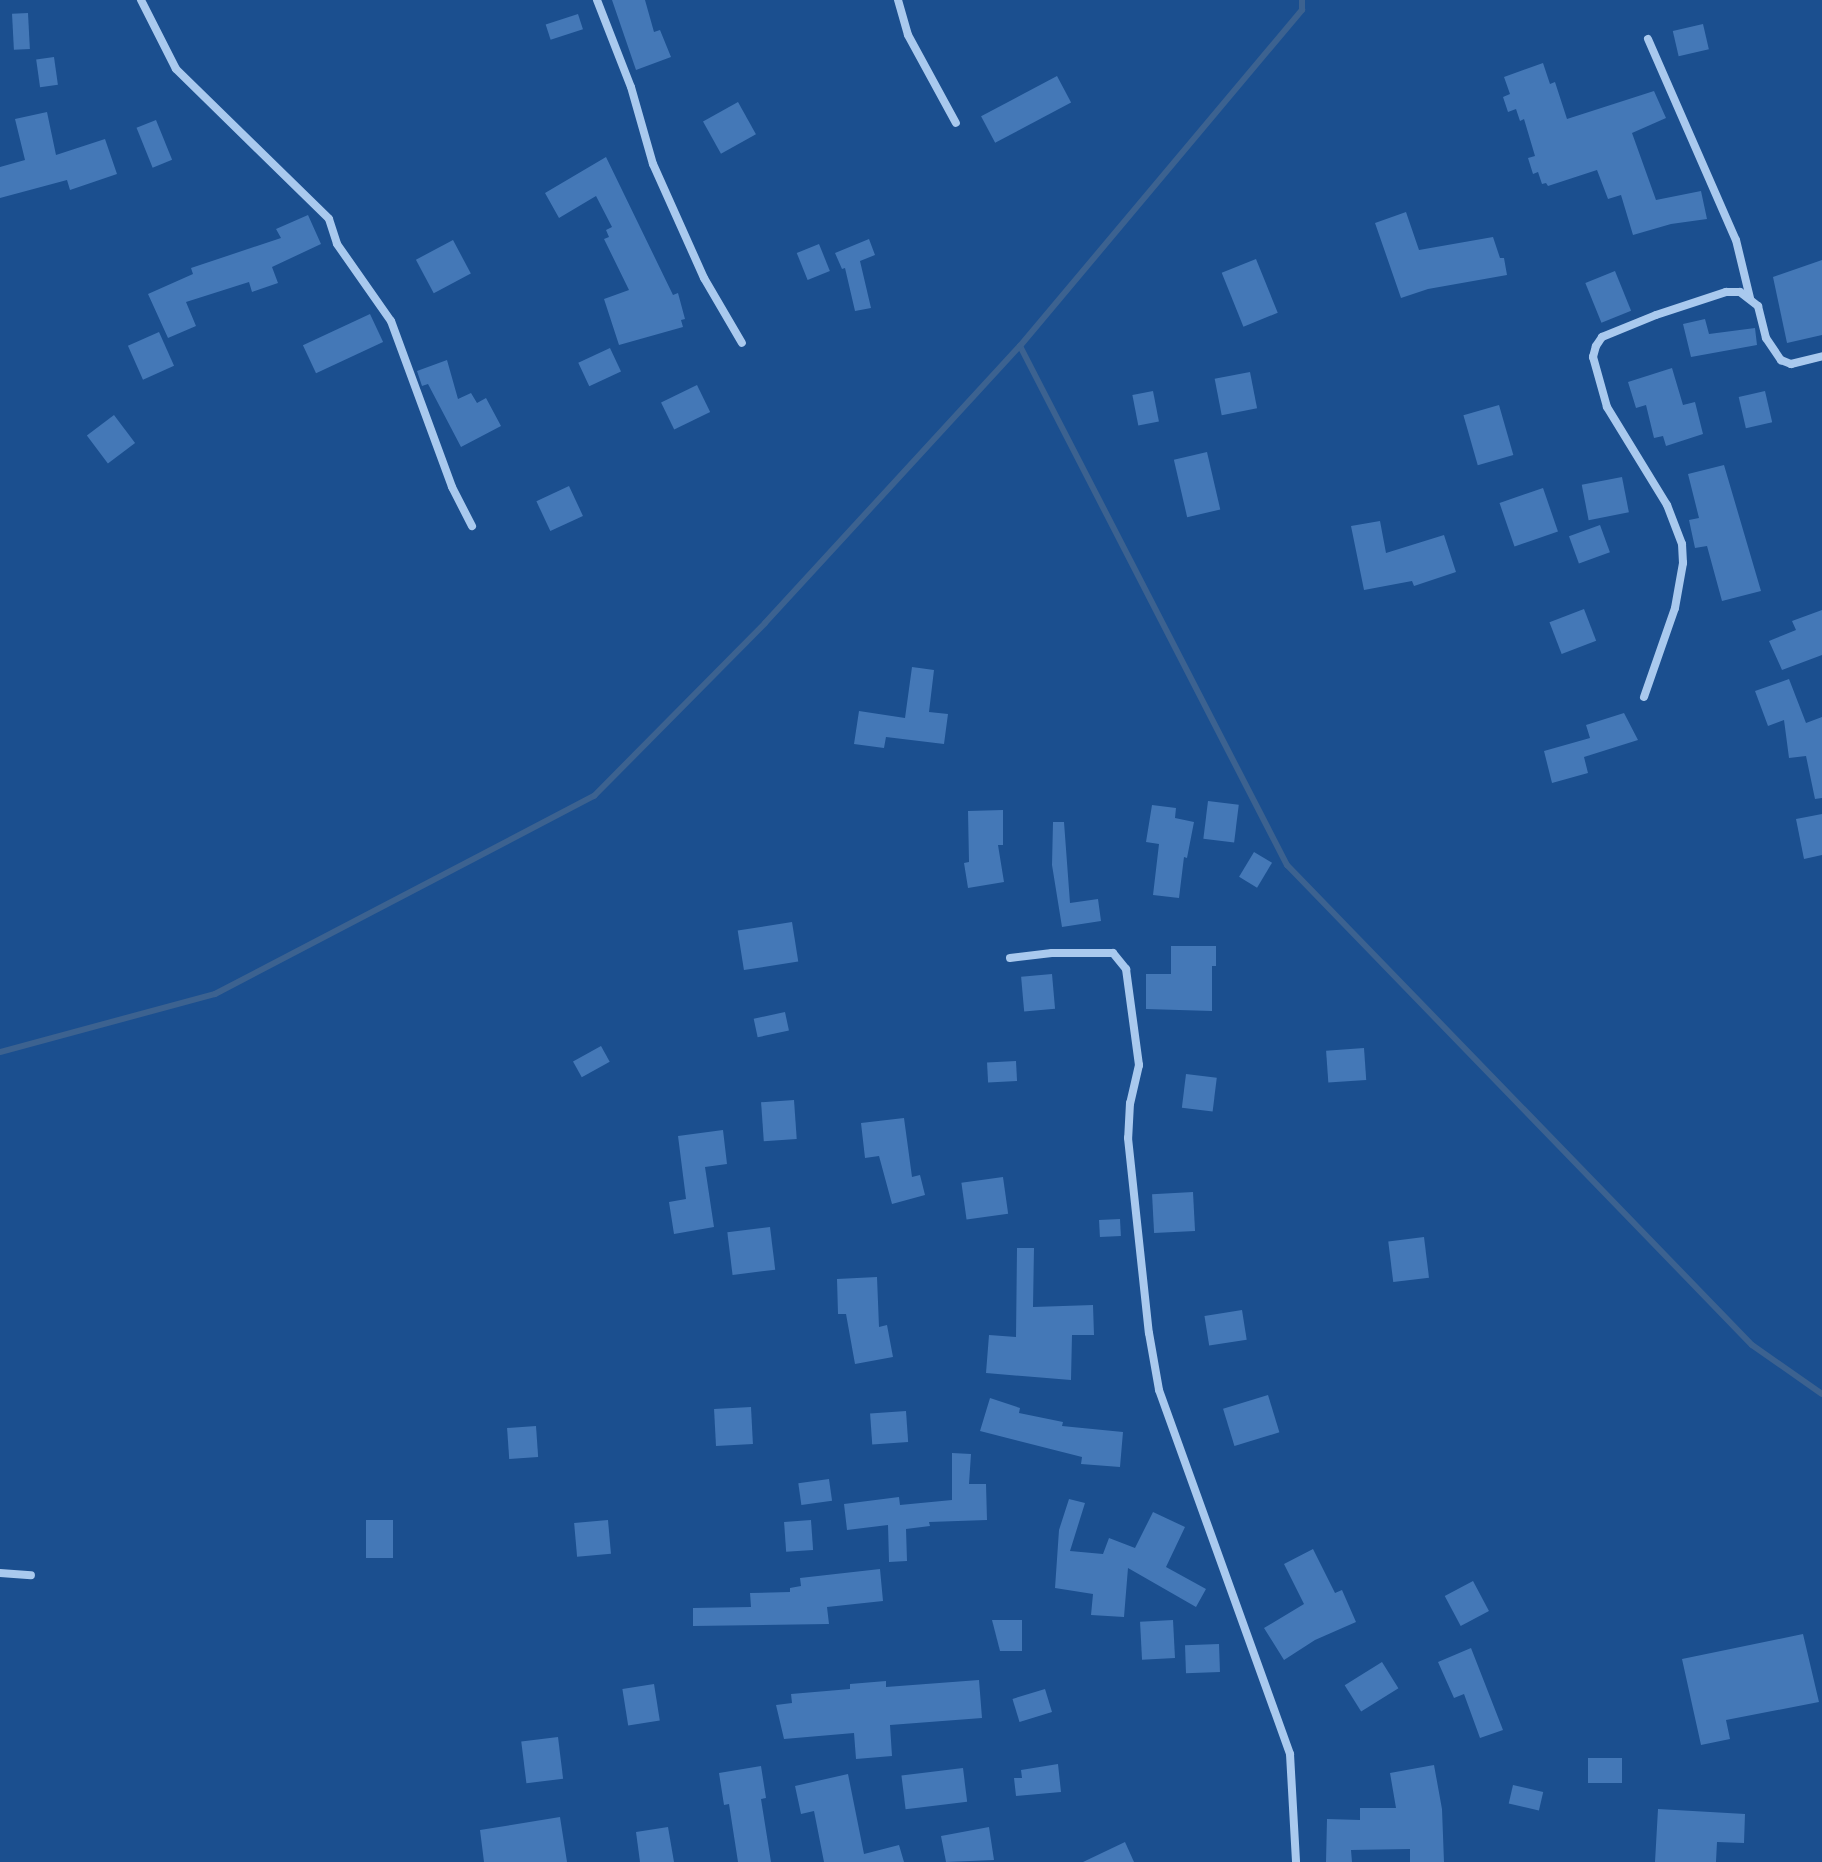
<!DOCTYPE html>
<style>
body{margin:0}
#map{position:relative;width:1822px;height:1862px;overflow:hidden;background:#1b4f8f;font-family:Karla,sans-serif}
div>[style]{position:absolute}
.stream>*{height:6px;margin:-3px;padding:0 3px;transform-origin:3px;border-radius:3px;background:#3c6290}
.building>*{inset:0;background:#4478b7;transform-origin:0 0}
.street>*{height:8px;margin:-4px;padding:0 4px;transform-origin:4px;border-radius:4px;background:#a9c9ee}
span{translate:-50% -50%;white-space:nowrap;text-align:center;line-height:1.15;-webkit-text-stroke:7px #1b4f8f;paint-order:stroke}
</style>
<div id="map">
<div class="stream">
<i style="left:1020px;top:346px;width:584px;rotate:62.78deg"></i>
<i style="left:1287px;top:865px;width:668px;rotate:45.91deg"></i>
<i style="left:1752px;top:1345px;width:85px;rotate:35deg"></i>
<i style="left:0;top:1052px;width:223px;rotate:-15.1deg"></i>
<i style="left:215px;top:994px;width:428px;rotate:-27.6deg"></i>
<i style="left:594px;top:796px;width:243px;rotate:-45.3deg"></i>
<i style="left:765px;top:623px;width:377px;rotate:-47.4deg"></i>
<i style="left:1020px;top:346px;width:439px;rotate:-50deg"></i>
<i style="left:1302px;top:10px;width:10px;rotate:-90deg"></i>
</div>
<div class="building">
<i style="clip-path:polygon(612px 0,645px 0,654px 32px,660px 30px,671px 57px,636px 70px)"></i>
<i style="left:28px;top:13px;width:36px;height:16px;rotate:87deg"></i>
<i style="left:578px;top:14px;width:16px;height:34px;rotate:72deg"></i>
<i style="left:1703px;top:24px;width:26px;height:31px;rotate:77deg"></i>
<i style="left:54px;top:57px;width:28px;height:18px;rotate:82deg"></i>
<i style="clip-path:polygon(1543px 63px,1550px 84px,1555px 82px,1567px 119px,1654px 91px,1666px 118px,1632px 133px,1656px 200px,1701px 191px,1707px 219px,1671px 224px,1633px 235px,1621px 195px,1608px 199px,1597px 170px,1548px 186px,1546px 183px,1542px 184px,1538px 172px,1533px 174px,1528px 158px,1535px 156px,1524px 119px,1520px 121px,1516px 109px,1508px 112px,1503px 97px,1510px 94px,1504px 77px)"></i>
<i style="left:1057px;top:76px;width:30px;height:86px;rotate:62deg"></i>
<i style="left:738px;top:102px;width:37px;height:40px;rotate:61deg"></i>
<i style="clip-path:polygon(47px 112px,56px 155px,105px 139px,117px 174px,70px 190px,67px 180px,0 198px,0 167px,25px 160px,15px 119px)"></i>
<i style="left:156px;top:120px;width:43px;height:21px;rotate:68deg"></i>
<i style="clip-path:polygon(606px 157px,673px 295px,678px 293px,685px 319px,681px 320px,683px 327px,619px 345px,604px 299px,629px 290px,604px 239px,609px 237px,606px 230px,612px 227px,596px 196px,559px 218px,545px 193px)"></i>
<i style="clip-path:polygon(1406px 212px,1419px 250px,1493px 237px,1500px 258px,1504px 258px,1507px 275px,1428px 289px,1401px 298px,1375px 223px)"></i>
<i style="clip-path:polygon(308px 215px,321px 244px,272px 267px,278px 283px,252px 292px,249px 282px,186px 302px,196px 326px,168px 338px,148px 294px,193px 274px,191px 268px,281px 238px,276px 229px)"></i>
<i style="clip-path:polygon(869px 239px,875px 255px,860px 261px,871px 308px,855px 311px,845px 268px,842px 269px,835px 253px)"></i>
<i style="left:453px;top:240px;width:38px;height:42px;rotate:62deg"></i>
<i style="left:819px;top:244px;width:29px;height:24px;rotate:68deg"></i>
<i style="left:1256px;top:259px;width:58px;height:37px;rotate:68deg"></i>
<i style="clip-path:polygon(1822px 260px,1822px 335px,1787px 343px,1773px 277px)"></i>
<i style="left:1615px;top:271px;width:43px;height:32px;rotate:68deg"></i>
<i style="left:370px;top:314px;width:31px;height:74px;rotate:65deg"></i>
<i style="clip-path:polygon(1705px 319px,1709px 334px,1755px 328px,1757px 345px,1691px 357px,1683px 324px)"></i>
<i style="left:159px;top:332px;width:37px;height:34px;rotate:66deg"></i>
<i style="left:610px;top:348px;width:26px;height:35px;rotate:65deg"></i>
<i style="clip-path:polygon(447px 360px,458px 399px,471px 393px,477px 403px,486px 398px,501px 426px,461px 447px,428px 384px,422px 386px,417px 371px)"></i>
<i style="clip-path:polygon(1672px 368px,1683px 405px,1695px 402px,1703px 434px,1666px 446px,1663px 436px,1654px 438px,1646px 405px,1636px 408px,1628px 382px)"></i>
<i style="left:1250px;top:372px;width:37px;height:36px;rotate:79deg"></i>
<i style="left:697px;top:385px;width:30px;height:40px;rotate:64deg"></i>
<i style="left:1153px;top:391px;width:31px;height:21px;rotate:79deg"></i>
<i style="left:1765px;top:391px;width:32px;height:27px;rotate:77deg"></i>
<i style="left:1499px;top:405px;width:52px;height:37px;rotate:74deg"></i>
<i style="left:114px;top:415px;width:35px;height:34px;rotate:53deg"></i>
<i style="left:1207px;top:452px;width:59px;height:34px;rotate:77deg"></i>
<i style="clip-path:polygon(1724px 465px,1761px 591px,1722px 601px,1707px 546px,1695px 548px,1689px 520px,1699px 518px,1688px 474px)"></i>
<i style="left:1622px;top:477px;width:36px;height:41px;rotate:79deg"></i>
<i style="left:569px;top:486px;width:33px;height:36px;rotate:65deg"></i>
<i style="left:1543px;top:488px;width:46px;height:46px;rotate:71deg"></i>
<i style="clip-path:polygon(1380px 521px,1386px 553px,1444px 535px,1456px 572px,1414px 586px,1412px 581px,1364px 590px,1351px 526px)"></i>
<i style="left:1600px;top:525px;width:29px;height:33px;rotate:70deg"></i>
<i style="left:1584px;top:609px;width:34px;height:37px;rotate:69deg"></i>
<i style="clip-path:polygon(1822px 610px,1822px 655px,1782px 670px,1769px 641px,1796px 630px,1792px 621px)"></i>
<i style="clip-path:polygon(912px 667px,934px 670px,929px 712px,948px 714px,944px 744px,886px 737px,884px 748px,854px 744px,859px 711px,905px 718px)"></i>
<i style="clip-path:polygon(1789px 679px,1806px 723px,1822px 717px,1822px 798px,1815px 799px,1806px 756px,1789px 758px,1784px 720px,1768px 726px,1755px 691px)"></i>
<i style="clip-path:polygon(1624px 713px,1638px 740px,1584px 757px,1588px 773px,1552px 783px,1544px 751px,1590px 738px,1586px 725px)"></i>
<i style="left:1208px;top:801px;width:31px;height:38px;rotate:7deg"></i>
<i style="clip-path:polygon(1152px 805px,1176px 808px,1175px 818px,1194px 822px,1187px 858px,1184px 857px,1179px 898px,1153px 895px,1159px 844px,1146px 842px)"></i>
<i style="clip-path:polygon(1003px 810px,1003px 845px,998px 845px,1004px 882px,968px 888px,964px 863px,969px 862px,968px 811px)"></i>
<i style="clip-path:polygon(1822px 814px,1822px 855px,1804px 859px,1796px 819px)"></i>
<i style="clip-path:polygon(1053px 822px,1064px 822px,1070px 903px,1098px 899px,1101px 921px,1062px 927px,1052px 865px)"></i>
<i style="left:1254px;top:852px;width:21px;height:29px;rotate:31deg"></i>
<i style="left:792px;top:922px;width:40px;height:55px;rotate:81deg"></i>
<i style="clip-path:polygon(1171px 946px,1216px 946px,1216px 966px,1212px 966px,1212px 1011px,1146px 1009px,1146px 974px,1171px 974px)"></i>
<i style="left:1052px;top:974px;width:35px;height:31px;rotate:85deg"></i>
<i style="left:785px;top:1012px;width:19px;height:32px;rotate:78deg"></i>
<i style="left:601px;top:1046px;width:18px;height:32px;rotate:61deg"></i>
<i style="left:1364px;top:1048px;width:32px;height:38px;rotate:86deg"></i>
<i style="left:1016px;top:1061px;width:20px;height:29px;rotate:87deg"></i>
<i style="left:1186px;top:1074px;width:31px;height:34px;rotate:7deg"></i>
<i style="left:794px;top:1100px;width:39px;height:33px;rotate:86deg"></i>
<i style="clip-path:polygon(904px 1118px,912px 1177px,920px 1175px,925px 1195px,892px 1204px,879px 1156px,865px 1158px,861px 1123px)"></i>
<i style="clip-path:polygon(723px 1130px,727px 1164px,705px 1167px,714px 1227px,674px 1234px,669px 1202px,686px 1199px,678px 1136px)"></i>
<i style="left:1003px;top:1177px;width:37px;height:42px;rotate:82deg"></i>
<i style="left:1193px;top:1192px;width:39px;height:41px;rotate:87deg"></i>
<i style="left:1120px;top:1219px;width:17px;height:21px;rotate:87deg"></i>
<i style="left:770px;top:1227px;width:43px;height:43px;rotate:83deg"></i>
<i style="left:1424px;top:1237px;width:41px;height:36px;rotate:83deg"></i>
<i style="clip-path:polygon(1017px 1248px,1034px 1248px,1033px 1307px,1093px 1305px,1094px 1335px,1072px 1335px,1071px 1380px,986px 1373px,989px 1335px,1016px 1337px)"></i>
<i style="clip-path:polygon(877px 1277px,879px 1327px,887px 1325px,893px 1357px,855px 1364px,846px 1314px,838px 1314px,837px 1279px)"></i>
<i style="left:1242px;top:1310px;width:30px;height:38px;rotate:81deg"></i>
<i style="left:1268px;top:1395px;width:39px;height:47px;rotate:73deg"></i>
<i style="clip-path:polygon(990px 1398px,1020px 1408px,1019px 1413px,1063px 1422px,1062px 1426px,1123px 1432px,1120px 1467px,1081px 1464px,1082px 1457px,980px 1431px)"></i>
<i style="left:751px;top:1407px;width:37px;height:37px;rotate:87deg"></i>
<i style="left:906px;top:1411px;width:31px;height:36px;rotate:86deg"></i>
<i style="left:536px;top:1426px;width:31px;height:29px;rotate:86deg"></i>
<i style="clip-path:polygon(952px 1453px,971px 1454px,969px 1484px,986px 1484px,987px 1520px,929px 1522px,930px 1526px,906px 1529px,907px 1561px,889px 1562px,888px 1525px,847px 1530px,844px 1504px,899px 1497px,900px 1505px,952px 1500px)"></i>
<i style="left:829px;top:1479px;width:22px;height:31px;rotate:82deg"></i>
<i style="clip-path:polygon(1069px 1499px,1085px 1503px,1070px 1551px,1103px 1554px,1109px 1538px,1135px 1548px,1153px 1512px,1185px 1527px,1166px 1567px,1206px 1589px,1196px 1607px,1128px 1568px,1124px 1617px,1091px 1615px,1093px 1594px,1055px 1588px,1059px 1530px)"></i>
<i style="left:393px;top:1520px;width:38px;height:27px;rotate:90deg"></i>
<i style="left:608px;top:1520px;width:34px;height:34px;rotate:85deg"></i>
<i style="left:811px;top:1520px;width:30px;height:27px;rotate:86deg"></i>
<i style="clip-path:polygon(1313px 1549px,1335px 1593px,1342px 1590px,1356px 1622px,1315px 1640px,1284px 1660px,1264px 1628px,1304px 1604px,1284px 1564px)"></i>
<i style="clip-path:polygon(880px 1569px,883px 1601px,827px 1607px,829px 1624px,693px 1626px,693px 1608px,751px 1607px,750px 1593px,790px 1592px,790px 1588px,801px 1586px,800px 1578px)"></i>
<i style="left:1473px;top:1581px;width:34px;height:32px;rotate:62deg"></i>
<i style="clip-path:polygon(992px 1620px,1022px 1620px,1022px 1651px,1000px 1651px)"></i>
<i style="left:1173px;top:1620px;width:38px;height:33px;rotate:87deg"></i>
<i style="clip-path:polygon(1803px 1634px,1819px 1702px,1726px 1720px,1730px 1739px,1701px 1745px,1682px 1659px)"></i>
<i style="left:1219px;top:1644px;width:28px;height:34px;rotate:88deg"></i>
<i style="clip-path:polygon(1471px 1648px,1503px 1730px,1480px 1738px,1464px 1694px,1454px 1698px,1438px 1662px)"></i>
<i style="left:1382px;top:1662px;width:31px;height:44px;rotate:58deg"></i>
<i style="clip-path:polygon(979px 1680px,982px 1718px,890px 1725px,892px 1756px,856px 1759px,854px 1733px,784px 1739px,776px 1705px,792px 1703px,791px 1694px,850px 1689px,850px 1684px,886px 1681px,886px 1687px)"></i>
<i style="left:654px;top:1684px;width:37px;height:32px;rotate:81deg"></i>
<i style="left:1045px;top:1689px;width:24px;height:34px;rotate:73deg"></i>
<i style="left:558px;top:1737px;width:42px;height:37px;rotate:83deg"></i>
<i style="left:1588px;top:1758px;width:34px;height:25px"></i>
<i style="clip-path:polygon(1058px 1764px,1061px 1792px,1016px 1796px,1014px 1778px,1022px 1778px,1021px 1770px)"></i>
<i style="clip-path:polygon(1434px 1765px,1442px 1809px,1444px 1862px,1410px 1862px,1410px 1849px,1351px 1850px,1352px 1862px,1326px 1862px,1327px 1819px,1360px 1820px,1360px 1808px,1396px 1808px,1390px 1773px)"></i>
<i style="clip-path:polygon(761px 1766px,766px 1798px,761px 1799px,771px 1862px,738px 1862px,729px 1804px,724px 1805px,719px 1773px)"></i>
<i style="left:963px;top:1768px;width:34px;height:62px;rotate:83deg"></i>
<i style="clip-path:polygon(848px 1774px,864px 1854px,899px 1845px,904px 1862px,824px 1862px,814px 1811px,801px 1814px,795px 1786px)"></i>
<i style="left:1513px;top:1785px;width:31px;height:19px;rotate:13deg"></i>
<i style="clip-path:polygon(1658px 1809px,1745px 1814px,1744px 1843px,1717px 1842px,1716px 1862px,1655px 1862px)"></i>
<i style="clip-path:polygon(560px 1817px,567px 1862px,484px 1862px,480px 1830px)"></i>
<i style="clip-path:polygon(668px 1827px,674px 1862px,640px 1862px,636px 1832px)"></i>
<i style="clip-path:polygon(989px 1827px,994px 1860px,946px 1862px,941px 1836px)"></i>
<i style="clip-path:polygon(1125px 1842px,1134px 1862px,1083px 1862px)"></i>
</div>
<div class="street">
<i style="left:141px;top:0;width:77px;rotate:63.1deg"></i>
<i style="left:176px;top:69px;width:214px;rotate:44.4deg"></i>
<i style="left:329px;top:219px;width:26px;rotate:72deg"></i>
<i style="left:337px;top:244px;width:94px;rotate:55deg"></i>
<i style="left:391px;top:321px;width:177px;rotate:69.8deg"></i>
<i style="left:452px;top:487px;width:44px;rotate:62.9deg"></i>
<i style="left:597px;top:0;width:93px;rotate:68.7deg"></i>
<i style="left:631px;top:87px;width:80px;rotate:74.1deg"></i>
<i style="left:653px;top:164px;width:125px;rotate:65.9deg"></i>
<i style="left:704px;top:278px;width:75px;rotate:59.7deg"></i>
<i style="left:898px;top:0;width:36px;rotate:74deg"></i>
<i style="left:908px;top:35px;width:100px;rotate:61.4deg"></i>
<i style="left:1648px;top:39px;width:219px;rotate:66.4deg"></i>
<i style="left:1736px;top:240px;width:60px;rotate:76.4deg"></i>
<i style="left:1644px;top:697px;width:94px;rotate:-70.8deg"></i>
<i style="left:1675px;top:608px;width:46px;rotate:-79.9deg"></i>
<i style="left:1683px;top:563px;width:19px;rotate:-93deg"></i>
<i style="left:1682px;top:544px;width:42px;rotate:-111deg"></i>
<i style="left:1667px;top:505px;width:115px;rotate:-121.5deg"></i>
<i style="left:1607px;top:407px;width:52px;rotate:-105.6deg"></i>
<i style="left:1593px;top:357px;width:11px;rotate:-75deg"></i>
<i style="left:1596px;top:346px;width:11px;rotate:-56deg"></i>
<i style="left:1602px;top:337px;width:58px;rotate:-22.2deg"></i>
<i style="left:1656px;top:315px;width:74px;rotate:-18.2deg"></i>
<i style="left:1726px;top:292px;width:14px"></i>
<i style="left:1740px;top:292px;width:23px;rotate:38deg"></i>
<i style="left:1758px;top:306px;width:33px;rotate:76deg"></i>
<i style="left:1766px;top:338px;width:27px;rotate:56deg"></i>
<i style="left:1781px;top:360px;width:11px;rotate:22deg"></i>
<i style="left:1791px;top:364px;width:32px;rotate:-14deg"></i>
<i style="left:1010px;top:958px;width:42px;rotate:-6.8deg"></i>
<i style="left:1052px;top:953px;width:61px"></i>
<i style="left:1113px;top:953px;width:21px;rotate:51deg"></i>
<i style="left:1126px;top:969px;width:97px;rotate:82.3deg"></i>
<i style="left:1139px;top:1065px;width:39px;rotate:103deg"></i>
<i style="left:1130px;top:1103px;width:35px;rotate:93deg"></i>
<i style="left:1128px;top:1138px;width:196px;rotate:83.9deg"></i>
<i style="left:1149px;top:1333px;width:58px;rotate:80deg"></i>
<i style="left:1159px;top:1390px;width:387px;rotate:70.2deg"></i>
<i style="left:1290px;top:1754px;width:108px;rotate:86.8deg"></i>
<i style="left:0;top:1573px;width:31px;rotate:4deg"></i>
</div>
</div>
